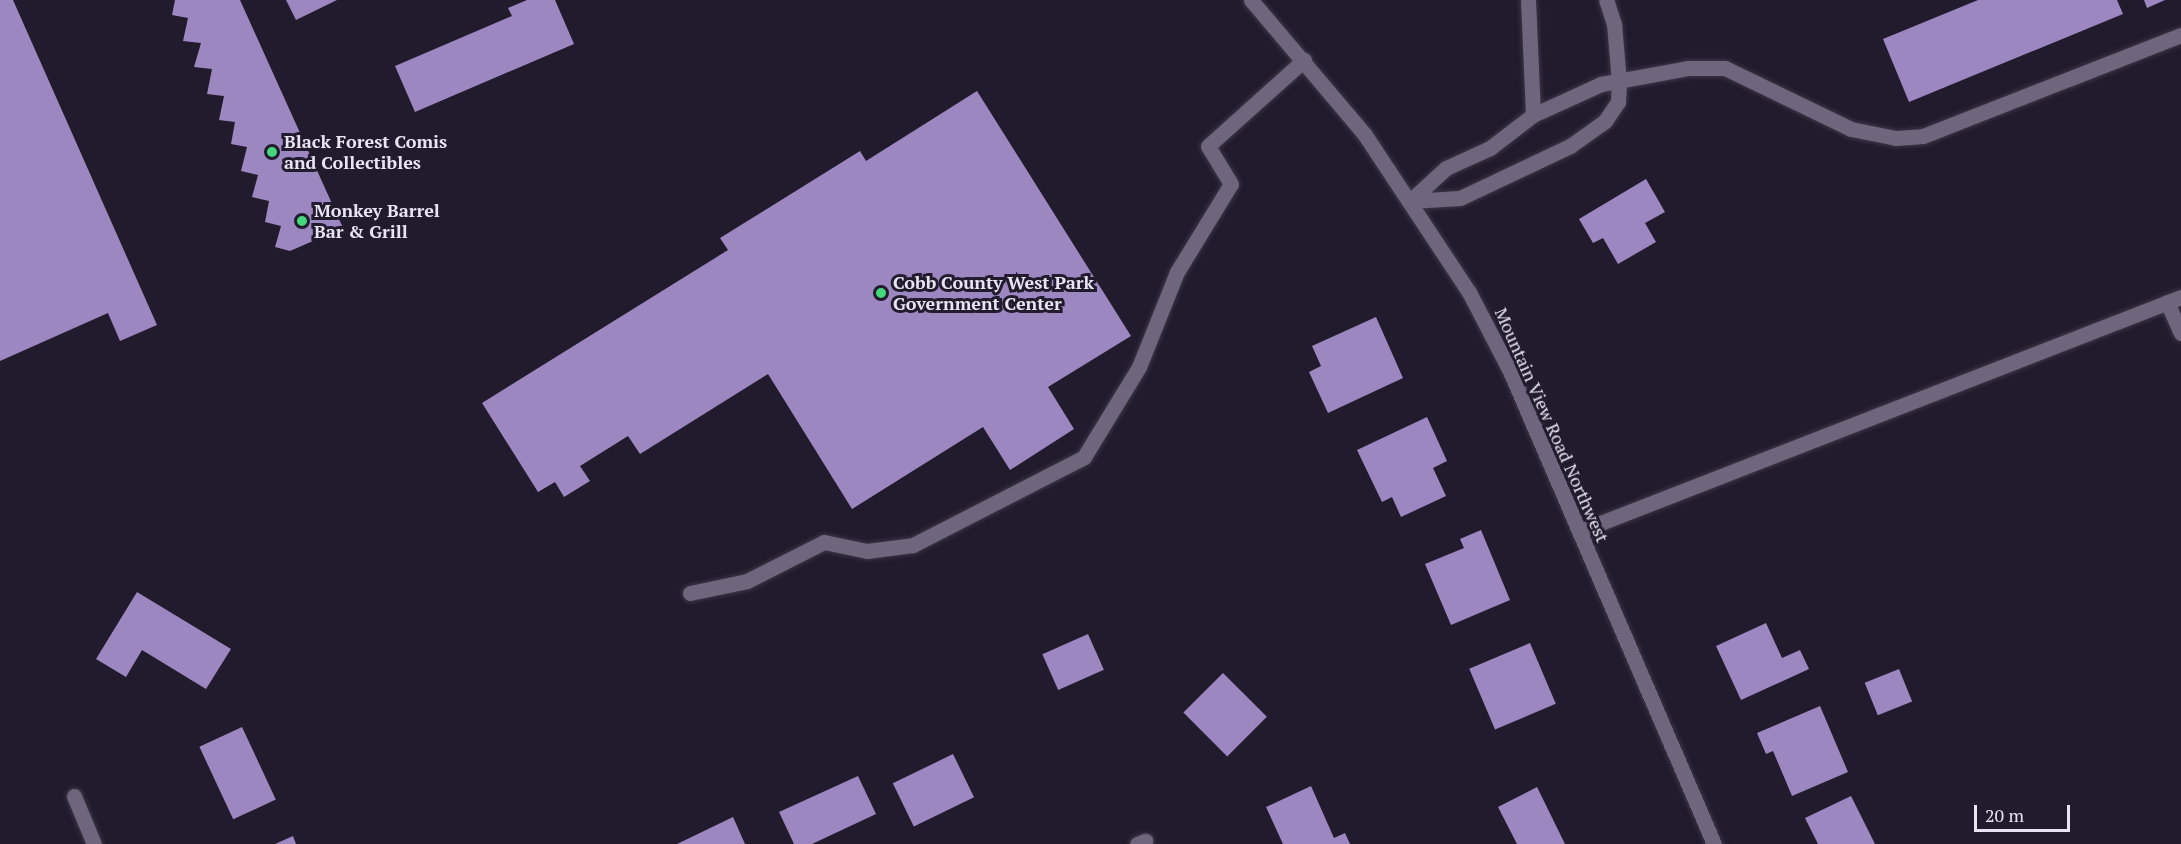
<!DOCTYPE html>
<style>
body{margin:0}
#map{position:relative;width:2181px;height:844px;overflow:hidden;background:#221b2e;font-family:"PT Serif",serif}
div>[style]{position:absolute}
.building>*{inset:0;background:#9d87c0;transform-origin:0 0}
.roads{filter:drop-shadow(0 0 2px #3c3646) drop-shadow(0 0 2px #3c3646)}
.lane>*{height:15px;margin:-7.5px;padding:0 7.5px;transform-origin:7.5px;border-radius:7.5px;background:#6f667d}
.street>*{height:15px;margin:-7.5px;padding:0 7.5px;transform-origin:7.5px;border-radius:7.5px;background:#6f667d}
.dots>*{width:16px;height:16px;translate:-50% -50%;box-sizing:border-box;border:3px solid #221b2e;border-radius:50%}
span{translate:-50% -50%;white-space:nowrap;text-align:center;line-height:1.15;-webkit-text-stroke:6px #221b2e;paint-order:stroke}
.poi-label{font-size:18px;color:#e8e4f1;font-weight:700}
.left{translate:0 -50%;text-align:left}
.street-label{font-size:18px;color:#e8e4f1}
.scale{position:absolute;left:1974px;top:805px;width:96px;height:27px;box-sizing:border-box;border:3px solid #e8e4f1;border-top:0;padding-left:8px;font-size:18px;line-height:21px;white-space:nowrap;color:#e8e4f1;-webkit-text-stroke:4px #221b2e;paint-order:stroke}
</style>
<div id="map">
<div class="building">
<i style="clip-path:polygon(0 0,13px 0,157px 325px,120px 341px,108px 313px,0 361px)"></i>
<i style="clip-path:polygon(175px 0,240px 0,343px 228px,290px 251px,275px 247px,281px 226px,265px 222px,269px 201px,252px 197px,258px 175px,241px 171px,247px 147px,231px 144px,235px 122px,219px 120px,224px 96px,207px 94px,212px 69px,194px 67px,201px 43px,183px 41px,188px 18px,172px 15px)"></i>
<i style="clip-path:polygon(286px 0,337px 0,296px 20px)"></i>
<i style="clip-path:polygon(527px 0,555px 0,574px 44px,415px 112px,395px 66px,512px 16px,508px 8px)"></i>
<i style="clip-path:polygon(1978px 0,2117px 0,2123px 14px,1909px 102px,1883px 39px)"></i>
<i style="clip-path:polygon(2144px 0,2165px 0,2147px 8px)"></i>
<i style="clip-path:polygon(977px 91px,1131px 336px,1048px 387px,1074px 429px,1010px 470px,983px 427px,852px 509px,768px 374px,640px 454px,628px 436px,580px 466px,590px 481px,564px 497px,555px 482px,538px 492px,482px 403px,728px 250px,720px 238px,860px 151px,866px 161px)"></i>
<i style="clip-path:polygon(1646px 179px,1665px 212px,1645px 223px,1656px 242px,1618px 264px,1603px 238px,1593px 243px,1579px 219px)"></i>
<i style="clip-path:polygon(1376px 317px,1403px 378px,1328px 413px,1309px 372px,1321px 366px,1312px 346px)"></i>
<i style="clip-path:polygon(1427px 417px,1447px 461px,1433px 468px,1446px 496px,1401px 517px,1392px 497px,1382px 502px,1357px 450px)"></i>
<i style="clip-path:polygon(1481px 530px,1510px 600px,1451px 625px,1425px 564px,1464px 548px,1460px 539px)"></i>
<i style="clip-path:polygon(137px 592px,231px 649px,206px 689px,142px 650px,126px 677px,96px 659px)"></i>
<i style="clip-path:polygon(1766px 623px,1782px 658px,1800px 650px,1809px 669px,1741px 700px,1716px 646px)"></i>
<i style="left:1088px;top:634px;width:39px;height:50px;rotate:66deg"></i>
<i style="left:1530px;top:643px;width:66px;height:66px;rotate:67deg"></i>
<i style="left:1899px;top:669px;width:35px;height:37px;rotate:68deg"></i>
<i style="left:1223px;top:673px;width:62px;height:56px;rotate:45deg"></i>
<i style="clip-path:polygon(1820px 706px,1848px 772px,1792px 796px,1773px 751px,1766px 754px,1757px 733px)"></i>
<i style="left:242px;top:727px;width:80px;height:47px;rotate:65deg"></i>
<i style="left:953px;top:754px;width:48px;height:67px;rotate:64deg"></i>
<i style="clip-path:polygon(858px 776px,876px 814px,812px 844px,794px 844px,779px 812px)"></i>
<i style="clip-path:polygon(1311px 786px,1334px 838px,1345px 833px,1350px 844px,1283px 844px,1266px 807px)"></i>
<i style="clip-path:polygon(1537px 787px,1565px 844px,1517px 844px,1498px 807px)"></i>
<i style="clip-path:polygon(1851px 796px,1875px 844px,1818px 844px,1805px 818px)"></i>
<i style="clip-path:polygon(733px 817px,745px 844px,677px 844px)"></i>
<i style="clip-path:polygon(293px 836px,296px 844px,275px 844px)"></i>
</div>
<div class="roads">
<div class="lane">
<i style="left:690px;top:593px;width:58px;rotate:-11.9deg"></i>
<i style="left:747px;top:581px;width:86px;rotate:-26.9deg"></i>
<i style="left:824px;top:542px;width:44px;rotate:11.8deg"></i>
<i style="left:867px;top:551px;width:46px;rotate:-7.4deg"></i>
<i style="left:913px;top:545px;width:192px;rotate:-27.2deg"></i>
<i style="left:1084px;top:457px;width:105px;rotate:-58.6deg"></i>
<i style="left:1139px;top:367px;width:102px;rotate:-68.2deg"></i>
<i style="left:1177px;top:272px;width:103px;rotate:-58.5deg"></i>
<i style="left:1231px;top:184px;width:44px;rotate:-121.2deg"></i>
<i style="left:1208px;top:146px;width:129px;rotate:-41.9deg"></i>
</div>
<div class="street">
<i style="left:1251px;top:0;width:177px;rotate:49.8deg"></i>
<i style="left:1365px;top:135px;width:188px;rotate:56.5deg"></i>
<i style="left:1469px;top:292px;width:89px;rotate:62.6deg"></i>
<i style="left:1510px;top:371px;width:515px;rotate:66.67deg"></i>
<i style="left:1528px;top:0;width:115px;rotate:87.5deg"></i>
<i style="left:1410px;top:201px;width:49px;rotate:-42.5deg"></i>
<i style="left:1446px;top:168px;width:48px;rotate:-24.4deg"></i>
<i style="left:1490px;top:148px;width:54px;rotate:-37.5deg"></i>
<i style="left:1533px;top:115px;width:75px;rotate:-24.5deg"></i>
<i style="left:1601px;top:84px;width:88px;rotate:-10.4deg"></i>
<i style="left:1688px;top:68px;width:37px"></i>
<i style="left:1725px;top:68px;width:140px;rotate:25.8deg"></i>
<i style="left:1851px;top:129px;width:46px;rotate:11.3deg"></i>
<i style="left:1896px;top:138px;width:27px;rotate:-4deg"></i>
<i style="left:1923px;top:136px;width:277px;rotate:-21.4deg"></i>
<i style="left:1410px;top:201px;width:50px;rotate:-3.4deg"></i>
<i style="left:1460px;top:198px;width:122px;rotate:-25.3deg"></i>
<i style="left:1570px;top:146px;width:43px;rotate:-35.5deg"></i>
<i style="left:1605px;top:121px;width:23px;rotate:-56deg"></i>
<i style="left:1618px;top:102px;width:20px;rotate:-87deg"></i>
<i style="left:1619px;top:82px;width:58px;rotate:-94.9deg"></i>
<i style="left:1614px;top:24px;width:25px;rotate:-108deg"></i>
<i style="left:2167px;top:302px;width:34px;rotate:66deg"></i>
<i style="left:1580px;top:531px;width:645px;rotate:-21.27deg"></i>
<i style="left:74px;top:796px;width:52px;rotate:67.4deg"></i>
<i style="left:1137px;top:844px;width:9px;rotate:-21deg"></i>
</div>
</div>
<div class="dots">
<i style="left:272px;top:152px;background:#44d77b"></i>
<i style="left:302px;top:221px;background:#44d77b"></i>
<i style="left:881px;top:293px;background:#44d77b"></i>
</div>
<div class="poi-label">
<span class="left" style="left:284px;top:152px">Black Forest Comis<br>and Collectibles</span>
<span class="left" style="left:314px;top:221px">Monkey Barrel<br>Bar &amp; Grill</span>
<span class="left" style="left:893px;top:293px">Cobb County West Park<br>Government Center</span>
</div>
<div class="street-label">
<span style="left:1552px;top:425px;rotate:66deg">Mountain View Road Northwest</span>
</div>
<div class="scale">20 m</div>
</div>
